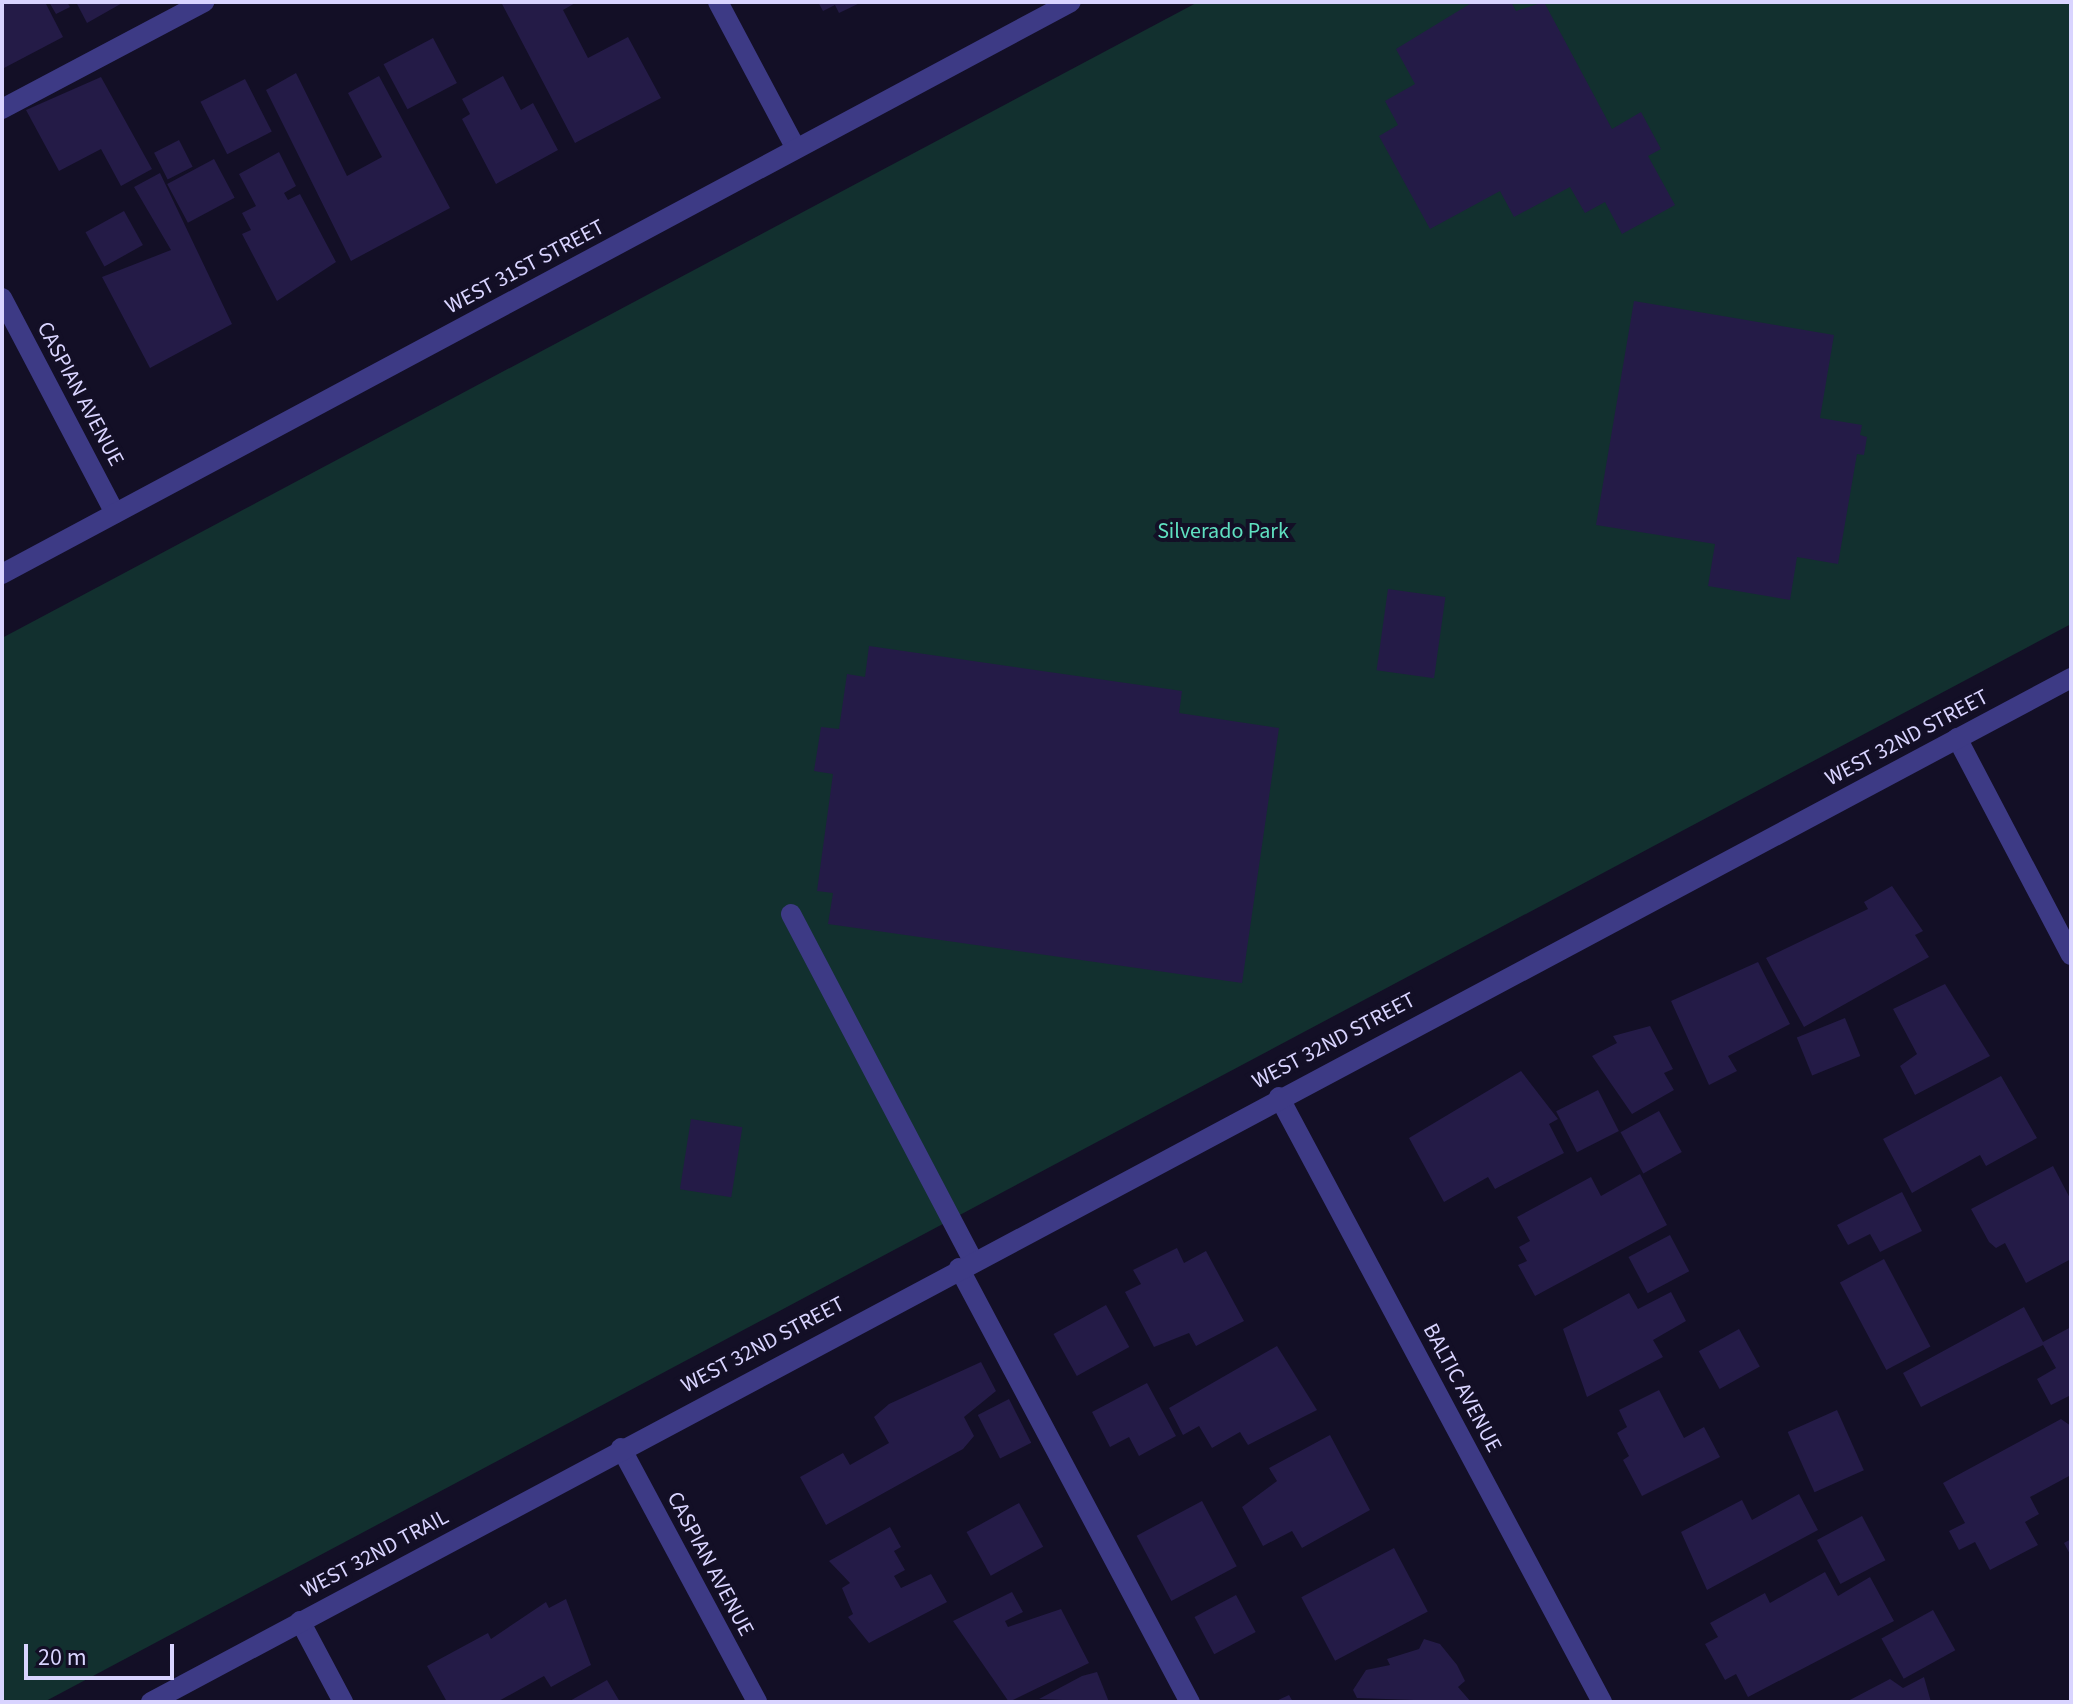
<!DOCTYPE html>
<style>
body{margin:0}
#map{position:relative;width:2073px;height:1704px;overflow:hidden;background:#130f26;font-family:"Source Sans 3",sans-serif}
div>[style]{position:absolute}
.green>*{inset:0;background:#12302f}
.building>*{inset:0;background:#241b47;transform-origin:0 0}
.minor>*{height:20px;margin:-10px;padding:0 10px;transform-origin:10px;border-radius:10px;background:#3d3a85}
span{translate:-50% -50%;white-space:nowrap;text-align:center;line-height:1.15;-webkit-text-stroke:8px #130f26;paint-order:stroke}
.street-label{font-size:22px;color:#d9d4ff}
.park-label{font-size:22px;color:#5fe0c0}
.frame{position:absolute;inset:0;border:4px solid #d9d4ff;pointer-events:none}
.scale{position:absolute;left:24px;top:1644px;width:150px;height:36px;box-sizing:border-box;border:4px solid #d9d4ff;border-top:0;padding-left:10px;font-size:24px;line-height:28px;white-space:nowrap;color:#d9d4ff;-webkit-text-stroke:6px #130f26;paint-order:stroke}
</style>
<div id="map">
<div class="green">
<i style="clip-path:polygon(1198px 2px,2071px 2px,2071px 624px,44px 1702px,2px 1702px,2px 638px)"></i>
</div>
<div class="building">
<i style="clip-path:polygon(2px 2px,45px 2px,63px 37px,4px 68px)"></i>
<i style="clip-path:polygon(49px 2px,67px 2px,70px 7px,56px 14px)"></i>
<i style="clip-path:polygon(76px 2px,124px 2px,87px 23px)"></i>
<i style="clip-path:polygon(501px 2px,577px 2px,563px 10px,588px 58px,628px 37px,661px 98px,575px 143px)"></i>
<i style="clip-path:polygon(818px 2px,862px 2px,839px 13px,835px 5px,823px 11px)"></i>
<i style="clip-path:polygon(1473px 2px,1511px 2px,1516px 11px,1544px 2px,1612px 129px,1641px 112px,1661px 149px,1648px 156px,1675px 205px,1622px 234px,1605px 202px,1585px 213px,1570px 187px,1514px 217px,1500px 191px,1430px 229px,1379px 136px,1398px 125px,1385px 101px,1415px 84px,1396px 49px)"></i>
<i style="left:433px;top:38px;width:51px;height:56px;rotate:62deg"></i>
<i style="clip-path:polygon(296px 73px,347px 176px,382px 157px,348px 93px,379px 76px,450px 208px,351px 261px,266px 90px)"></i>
<i style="clip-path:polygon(503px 76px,521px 110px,533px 103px,558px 150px,496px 184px,462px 119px,470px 114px,462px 99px)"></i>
<i style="clip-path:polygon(101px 77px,152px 169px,121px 186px,101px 149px,59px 171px,26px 110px)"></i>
<i style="left:245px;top:79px;width:59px;height:50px;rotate:63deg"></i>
<i style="left:179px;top:140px;width:30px;height:28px;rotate:63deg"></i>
<i style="clip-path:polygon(279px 152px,296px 186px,284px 193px,288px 200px,300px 194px,336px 262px,277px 301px,242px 234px,251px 230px,242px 213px,256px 206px,239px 174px)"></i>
<i style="left:214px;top:159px;width:44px;height:53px;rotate:62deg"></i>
<i style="clip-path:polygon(160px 173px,232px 324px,150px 368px,102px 277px,171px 250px,134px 187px)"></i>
<i style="left:124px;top:211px;width:39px;height:44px;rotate:61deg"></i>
<i style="clip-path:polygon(1634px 301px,1834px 335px,1820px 418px,1862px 425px,1860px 435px,1867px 437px,1864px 455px,1857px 454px,1838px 564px,1797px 557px,1790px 600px,1708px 586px,1715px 544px,1596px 525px)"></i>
<i style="left:1388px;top:589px;width:58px;height:82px;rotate:8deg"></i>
<i style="clip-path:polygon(869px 646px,1182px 691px,1179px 713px,1279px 728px,1242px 983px,828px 924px,833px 893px,817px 891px,833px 774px,814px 771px,821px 727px,839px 729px,847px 674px,865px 677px)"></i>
<i style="clip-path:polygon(1892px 886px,1923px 931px,1915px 935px,1929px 957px,1804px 1027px,1766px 958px,1868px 909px,1864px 902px)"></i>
<i style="clip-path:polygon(1758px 962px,1790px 1024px,1728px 1056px,1737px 1071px,1709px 1085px,1671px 1001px)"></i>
<i style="clip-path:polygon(1945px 984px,1990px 1056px,1915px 1095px,1900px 1066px,1917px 1054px,1893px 1009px)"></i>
<i style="left:1845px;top:1018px;width:41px;height:52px;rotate:68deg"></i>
<i style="clip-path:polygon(1650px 1026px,1673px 1069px,1664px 1073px,1674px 1090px,1632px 1114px,1592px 1056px,1617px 1043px,1613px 1036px)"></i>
<i style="clip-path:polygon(1521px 1071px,1558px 1119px,1549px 1124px,1564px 1153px,1495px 1189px,1488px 1177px,1444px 1202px,1409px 1138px)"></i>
<i style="clip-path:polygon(2001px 1076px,2037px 1138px,1986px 1166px,1980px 1155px,1912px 1193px,1883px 1139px)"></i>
<i style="left:1598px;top:1090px;width:46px;height:47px;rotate:63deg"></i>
<i style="left:1659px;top:1111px;width:47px;height:44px;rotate:61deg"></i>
<i style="left:691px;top:1119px;width:52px;height:71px;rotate:9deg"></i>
<i style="clip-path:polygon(2053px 1166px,2071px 1200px,2071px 1259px,2026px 1283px,2005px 1243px,1996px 1248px,1989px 1242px,1971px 1209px)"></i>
<i style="clip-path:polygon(1640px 1174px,1667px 1225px,1535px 1296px,1518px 1265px,1527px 1261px,1519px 1247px,1530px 1241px,1517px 1217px,1591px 1177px,1601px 1196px)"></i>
<i style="clip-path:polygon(1902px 1192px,1922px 1231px,1880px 1252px,1870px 1234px,1848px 1245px,1837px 1225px)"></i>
<i style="left:1670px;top:1235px;width:41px;height:47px;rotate:62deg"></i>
<i style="clip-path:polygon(1177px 1248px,1184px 1263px,1206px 1251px,1244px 1321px,1196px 1346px,1189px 1333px,1154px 1347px,1125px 1292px,1141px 1284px,1133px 1270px)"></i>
<i style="left:1884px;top:1259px;width:99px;height:50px;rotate:62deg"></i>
<i style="clip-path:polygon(1671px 1292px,1686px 1321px,1653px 1340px,1663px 1357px,1587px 1397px,1563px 1329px,1629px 1293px,1638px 1309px)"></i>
<i style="left:1106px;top:1305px;width:48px;height:60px;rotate:61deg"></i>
<i style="clip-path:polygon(2024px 1307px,2043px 1342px,2071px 1327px,2071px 1395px,2051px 1405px,2037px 1379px,2056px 1368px,2043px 1345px,1921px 1407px,1903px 1373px)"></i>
<i style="left:1739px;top:1329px;width:43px;height:46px;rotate:61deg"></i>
<i style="clip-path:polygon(1277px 1346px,1317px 1410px,1248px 1445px,1240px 1432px,1212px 1448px,1199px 1426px,1183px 1435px,1169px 1408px)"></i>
<i style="clip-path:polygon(981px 1362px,996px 1391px,964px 1417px,974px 1436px,963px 1449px,826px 1525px,800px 1477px,843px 1453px,850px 1465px,889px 1443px,874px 1417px,889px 1404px)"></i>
<i style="clip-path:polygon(1147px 1383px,1176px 1436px,1139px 1456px,1129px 1437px,1110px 1447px,1092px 1412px)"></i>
<i style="clip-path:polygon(1659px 1390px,1684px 1438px,1704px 1427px,1720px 1457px,1642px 1496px,1623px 1460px,1629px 1456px,1617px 1433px,1627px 1427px,1619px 1410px)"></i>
<i style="left:1009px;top:1399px;width:49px;height:35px;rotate:63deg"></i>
<i style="left:1837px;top:1410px;width:66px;height:54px;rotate:66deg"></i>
<i style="clip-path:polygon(2061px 1419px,2071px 1426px,2071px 1475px,2030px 1497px,2039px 1514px,2025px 1522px,2038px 1545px,1990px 1570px,1975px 1542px,1959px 1550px,1949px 1531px,1965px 1523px,1943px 1483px)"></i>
<i style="clip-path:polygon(1330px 1435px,1370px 1510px,1302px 1548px,1292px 1531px,1263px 1546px,1242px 1507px,1277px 1481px,1269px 1468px)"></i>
<i style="clip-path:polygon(1799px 1494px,1818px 1530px,1707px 1590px,1681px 1532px,1742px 1500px,1752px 1520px)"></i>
<i style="left:1202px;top:1501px;width:74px;height:74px;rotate:62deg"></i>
<i style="left:1019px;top:1503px;width:50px;height:60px;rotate:61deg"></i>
<i style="left:1862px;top:1516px;width:50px;height:51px;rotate:62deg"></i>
<i style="clip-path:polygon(890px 1527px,901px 1547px,894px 1551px,905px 1570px,894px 1576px,901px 1588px,931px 1574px,947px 1602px,869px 1643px,848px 1617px,853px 1614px,842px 1588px,850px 1583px,829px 1561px)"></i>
<i style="clip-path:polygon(2071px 1539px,2071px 1556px,2064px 1543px)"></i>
<i style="left:1394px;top:1548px;width:72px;height:105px;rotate:62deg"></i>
<i style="clip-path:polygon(1825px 1572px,1838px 1596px,1870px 1577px,1894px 1621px,1748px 1697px,1736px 1674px,1725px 1680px,1705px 1644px,1718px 1637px,1710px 1623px,1765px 1593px,1770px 1603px)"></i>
<i style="clip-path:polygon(1012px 1592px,1023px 1612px,1005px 1621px,1008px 1627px,1061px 1609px,1089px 1663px,1009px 1702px,953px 1621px)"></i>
<i style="left:1236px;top:1595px;width:42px;height:47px;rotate:62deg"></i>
<i style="clip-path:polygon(566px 1599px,591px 1665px,551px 1687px,544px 1676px,497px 1702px,447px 1702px,427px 1666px,488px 1633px,491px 1639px,546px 1602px,549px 1608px)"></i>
<i style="left:1933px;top:1610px;width:46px;height:59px;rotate:61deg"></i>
<i style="clip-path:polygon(1424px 1639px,1440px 1644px,1457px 1665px,1465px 1681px,1458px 1687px,1471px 1702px,1357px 1698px,1353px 1690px,1366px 1670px,1390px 1665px,1387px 1659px,1419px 1649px)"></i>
<i style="clip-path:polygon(1097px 1672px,1109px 1702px,1039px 1699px,1082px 1676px)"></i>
<i style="clip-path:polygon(1924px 1677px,1931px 1702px,1846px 1702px,1890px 1679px,1903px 1688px)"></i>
<i style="clip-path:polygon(607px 1680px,620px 1702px,568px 1702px)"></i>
<i style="clip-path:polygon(1289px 1695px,1293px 1702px,1274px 1702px)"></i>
</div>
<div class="minor">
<i style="left:718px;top:2px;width:166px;rotate:62deg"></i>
<i style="left:2px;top:109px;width:229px;rotate:-27.9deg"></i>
<i style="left:2px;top:298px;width:243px;rotate:62.3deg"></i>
<i style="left:2px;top:574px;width:1212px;rotate:-28.15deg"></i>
<i style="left:1957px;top:738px;width:245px;rotate:62.3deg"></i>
<i style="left:791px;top:914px;width:391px;rotate:62.3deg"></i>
<i style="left:1279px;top:1097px;width:686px;rotate:61.9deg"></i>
<i style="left:959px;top:1268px;width:492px;rotate:62deg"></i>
<i style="left:621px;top:1448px;width:288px;rotate:61.8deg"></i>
<i style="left:300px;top:1621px;width:92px;rotate:62deg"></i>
<i style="left:151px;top:1702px;width:2176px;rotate:-28.07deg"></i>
</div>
<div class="street-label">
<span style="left:525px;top:267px;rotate:-28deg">WEST 31ST STREET</span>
<span style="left:80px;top:394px;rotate:62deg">CASPIAN AVENUE</span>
<span style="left:1907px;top:738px;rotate:-28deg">WEST 32ND STREET</span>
<span style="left:1334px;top:1041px;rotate:-28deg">WEST 32ND STREET</span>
<span style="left:763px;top:1345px;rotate:-28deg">WEST 32ND STREET</span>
<span style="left:1462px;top:1388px;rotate:62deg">BALTIC AVENUE</span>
<span style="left:375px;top:1554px;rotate:-28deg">WEST 32ND TRAIL</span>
<span style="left:710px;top:1564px;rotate:62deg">CASPIAN AVENUE</span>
</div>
<div class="park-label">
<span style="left:1223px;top:532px">Silverado Park</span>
</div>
<div class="frame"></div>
<div class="scale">20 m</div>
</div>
